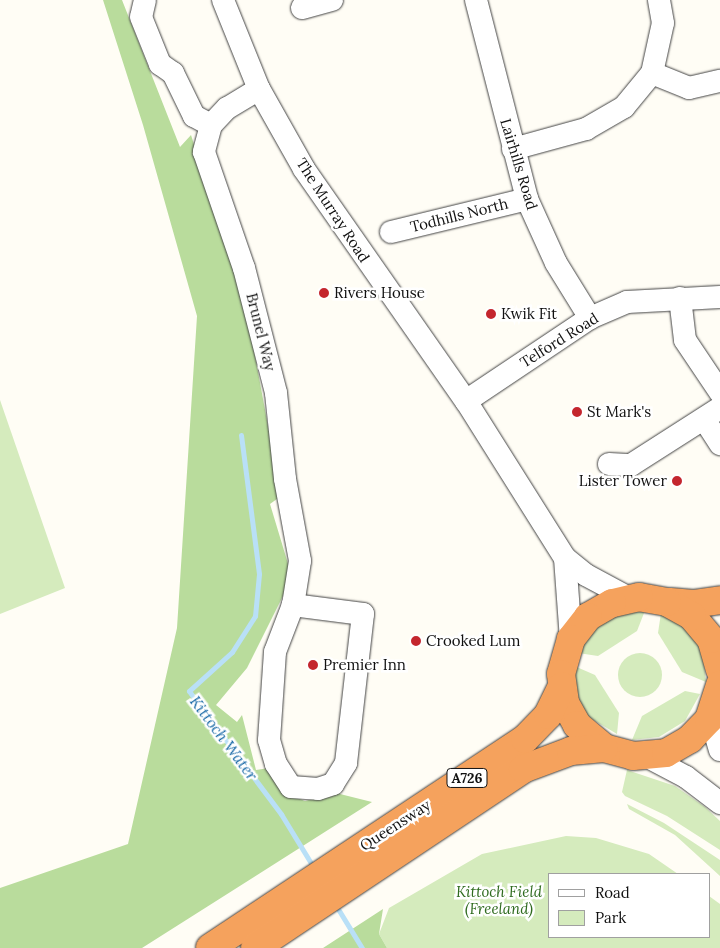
<!DOCTYPE html>
<style>
body{margin:0}
#map{position:relative;width:720px;height:948px;overflow:hidden;background:#fffdf5;font-family:Lora,serif}
div>[style]{position:absolute}
.green>*{inset:0;background:#d5ebbd}
.round{border-radius:50%}
.forest>*{inset:0;background:#b9dc9c}
.stream>*{height:5px;margin:-2.5px;padding:0 2.5px;transform-origin:2.5px;border-radius:2.5px;background:#b9e0f7}
.roads{filter:drop-shadow(0 0 1px #444) drop-shadow(0 0 1px #444)}
.minor>*{height:22px;margin:-11px;padding:0 11px;transform-origin:11px;border-radius:11px;background:#fff}
.highway>*{height:28px;margin:-14px;padding:0 14px;transform-origin:14px;border-radius:14px;background:#f5a25d}
.dots>*{width:14px;height:14px;translate:-50% -50%;box-sizing:border-box;border:2px solid #fff;border-radius:50%}
span{translate:-50% -50%;white-space:nowrap;text-align:center;line-height:1.15;-webkit-text-stroke:5px #fff;paint-order:stroke}
.shield-label span{padding:1px 4px;background:#fff;border:1px solid;border-radius:4px;-webkit-text-stroke-width:0}
.shield-label{font-size:14px;color:#111;font-weight:700}
.street-label{font-size:15px;color:#111}
.poi-label{font-size:15px;color:#111}
.left{translate:0 -50%;text-align:left}
.right{translate:-100% -50%;text-align:right}
.park-label{font-size:15px;color:#2f6b1f;font-style:italic}
.water-label{font-size:16px;color:#1768a6;font-style:italic}
.legend{position:absolute;left:548px;top:873px;width:162px;height:65px;box-sizing:border-box;background:#fff;border:1px solid #a0a0a0;margin:0;padding:6px 9px;list-style:none;font-size:15px;color:#111}
.legend li{display:flex;align-items:center;gap:10px;height:25px}
.legend b{width:25px;border:1px solid #a0a0a0}
</style>
<div id="map">
<div class="green">
<i style="clip-path:polygon(0 400px,65px 588px,0 614px)"></i>
<i style="clip-path:polygon(646px 608px,637px 631px,598px 656px,578px 653px,585px 638px,606px 617px)"></i>
<i style="clip-path:polygon(661px 613px,688px 629px,697px 641px,703px 655px,706px 682px,682px 672px,658px 633px)"></i>
<i class="round" style="left:618px;top:653px;width:44px;height:44px"></i>
<i style="clip-path:polygon(572px 665px,595px 675px,619px 713px,617px 734px,590px 718px,581px 706px,575px 692px)"></i>
<i style="clip-path:polygon(685px 691px,700px 694px,685px 721px,659px 737px,632px 740px,642px 716px)"></i>
<i style="clip-path:polygon(627px 770px,675px 786px,705px 807px,720px 821px,720px 850px,667px 816px,625px 796px,622px 792px)"></i>
<i style="clip-path:polygon(627px 804px,664px 823px,720px 860px,720px 876px,675px 835px,629px 809px)"></i>
<i style="clip-path:polygon(566px 836px,596px 838px,649px 854px,678px 874px,549px 874px,549px 937px,709px 937px,709px 896px,720px 904px,720px 948px,387px 948px,379px 934px,389px 908px,482px 854px)"></i>
</div>
<div class="forest">
<i style="clip-path:polygon(103px 0,122px 0,180px 147px,191px 135px,245px 302px,281px 496px,270px 504px,289px 567px,289px 584px,247px 668px,216px 705px,237px 722px,242px 715px,256px 770px,269px 768px,284px 793px,305px 801px,336px 793px,372px 802px,142px 948px,0 948px,0 888px,128px 844px,177px 628px,197px 316px,143px 125px)"></i>
<i style="clip-path:polygon(383px 909px,379px 934px,387px 948px,323px 948px)"></i>
</div>
<div class="stream">
<i style="left:241px;top:435px;width:140px;rotate:82.6deg"></i>
<i style="left:259px;top:574px;width:42px;rotate:95.4deg"></i>
<i style="left:255px;top:616px;width:43px;rotate:122.6deg"></i>
<i style="left:232px;top:652px;width:58px;rotate:137.8deg"></i>
<i style="left:189px;top:691px;width:154px;rotate:53.2deg"></i>
<i style="left:281px;top:814px;width:63px;rotate:58.6deg"></i>
<i style="left:335px;top:904px;width:52px;rotate:58.5deg"></i>
</div>
<div class="roads">
<div class="minor">
<i style="left:145px;top:0;width:17px;rotate:103deg"></i>
<i style="left:141px;top:17px;width:51px;rotate:68deg"></i>
<i style="left:160px;top:64px;width:16px;rotate:35deg"></i>
<i style="left:173px;top:73px;width:48px;rotate:64deg"></i>
<i style="left:194px;top:116px;width:19px;rotate:28deg"></i>
<i style="left:223px;top:0;width:96px;rotate:68deg"></i>
<i style="left:259px;top:89px;width:92px;rotate:60.6deg"></i>
<i style="left:304px;top:169px;width:283px;rotate:55.1deg"></i>
<i style="left:466px;top:401px;width:186px;rotate:57.8deg"></i>
<i style="left:565px;top:558px;width:27px;rotate:39deg"></i>
<i style="left:586px;top:575px;width:49px;rotate:28.1deg"></i>
<i style="left:476px;top:0;width:205px;rotate:75.6deg"></i>
<i style="left:527px;top:199px;width:70px;rotate:65.6deg"></i>
<i style="left:556px;top:263px;width:65px;rotate:58.3deg"></i>
<i style="left:302px;top:8px;width:31px;rotate:-15deg"></i>
<i style="left:652px;top:73px;width:40px;rotate:22deg"></i>
<i style="left:689px;top:88px;width:32px;rotate:-13deg"></i>
<i style="left:259px;top:89px;width:37px;rotate:149deg"></i>
<i style="left:227px;top:108px;width:23px;rotate:133deg"></i>
<i style="left:211px;top:125px;width:28px;rotate:105deg"></i>
<i style="left:204px;top:152px;width:123px;rotate:71deg"></i>
<i style="left:244px;top:268px;width:129px;rotate:75.6deg"></i>
<i style="left:276px;top:393px;width:86px;rotate:84deg"></i>
<i style="left:285px;top:479px;width:83px;rotate:79.6deg"></i>
<i style="left:300px;top:561px;width:45px;rotate:99deg"></i>
<i style="left:293px;top:605px;width:50px;rotate:111deg"></i>
<i style="left:275px;top:652px;width:88px;rotate:93.9deg"></i>
<i style="left:269px;top:740px;width:25px;rotate:74deg"></i>
<i style="left:276px;top:764px;width:27px;rotate:57deg"></i>
<i style="left:291px;top:787px;width:27px;rotate:4deg"></i>
<i style="left:318px;top:789px;width:16px;rotate:-18deg"></i>
<i style="left:333px;top:784px;width:25px;rotate:-58deg"></i>
<i style="left:346px;top:763px;width:150px;rotate:-83.5deg"></i>
<i style="left:363px;top:614px;width:71px;rotate:-172.7deg"></i>
<i style="left:513px;top:149px;width:76px;rotate:-15.3deg"></i>
<i style="left:586px;top:129px;width:44px;rotate:-30.1deg"></i>
<i style="left:624px;top:107px;width:44px;rotate:-50.5deg"></i>
<i style="left:652px;top:73px;width:51px;rotate:-77.6deg"></i>
<i style="left:663px;top:23px;width:23px;rotate:-100deg"></i>
<i style="left:391px;top:232px;width:140px;rotate:-13.6deg"></i>
<i style="left:680px;top:298px;width:42px;rotate:83.2deg"></i>
<i style="left:685px;top:340px;width:63px;rotate:56.1deg"></i>
<i style="left:466px;top:401px;width:149px;rotate:-33.8deg"></i>
<i style="left:590px;top:318px;width:40px;rotate:-23.4deg"></i>
<i style="left:627px;top:302px;width:93px;rotate:-3.1deg"></i>
<i style="left:704px;top:419px;width:30px;rotate:57deg"></i>
<i style="left:609px;top:464px;width:22px;rotate:3deg"></i>
<i style="left:631px;top:465px;width:106px;rotate:-32.6deg"></i>
<i style="left:565px;top:558px;width:81px;rotate:85.8deg"></i>
<i style="left:713px;top:711px;width:15px;rotate:90deg"></i>
<i style="left:713px;top:726px;width:25px;rotate:74deg"></i>
<i style="left:648px;top:757px;width:43px;rotate:27.8deg"></i>
<i style="left:686px;top:777px;width:43px;rotate:37.4deg"></i>
</div>
<div class="highway">
<i style="left:670px;top:602px;width:23px;rotate:5deg"></i>
<i style="left:693px;top:604px;width:27px;rotate:-8deg"></i>
<i style="left:720px;top:670px;width:32px;rotate:-106deg"></i>
<i style="left:711px;top:639px;width:30px;rotate:-130deg"></i>
<i style="left:692px;top:616px;width:29px;rotate:-151deg"></i>
<i style="left:667px;top:602px;width:28px;rotate:-170deg"></i>
<i style="left:639px;top:597px;width:28px;rotate:167deg"></i>
<i style="left:612px;top:603px;width:28px;rotate:150deg"></i>
<i style="left:588px;top:617px;width:28px;rotate:128deg"></i>
<i style="left:571px;top:639px;width:36px;rotate:106deg"></i>
<i style="left:561px;top:674px;width:29px;rotate:82deg"></i>
<i style="left:565px;top:703px;width:25px;rotate:61deg"></i>
<i style="left:577px;top:725px;width:35px;rotate:40deg"></i>
<i style="left:604px;top:748px;width:30px;rotate:15deg"></i>
<i style="left:633px;top:756px;width:33px;rotate:-5deg"></i>
<i style="left:666px;top:753px;width:28px;rotate:-30deg"></i>
<i style="left:690px;top:739px;width:28px;rotate:-46deg"></i>
<i style="left:709px;top:719px;width:36px;rotate:-72deg"></i>
<i style="left:210px;top:948px;width:378px;rotate:-33.6deg"></i>
<i style="left:525px;top:739px;width:33px;rotate:-46deg"></i>
<i style="left:548px;top:715px;width:32px;rotate:-64deg"></i>
<i style="left:255px;top:948px;width:322px;rotate:-33.7deg"></i>
<i style="left:523px;top:769px;width:51px;rotate:-20.6deg"></i>
<i style="left:571px;top:751px;width:33px;rotate:-5deg"></i>
</div>
</div>
<div class="dots">
<i style="left:324px;top:293px;background:#c4262e"></i>
<i style="left:491px;top:314px;background:#c4262e"></i>
<i style="left:577px;top:412px;background:#c4262e"></i>
<i style="left:677px;top:481px;background:#c4262e"></i>
<i style="left:416px;top:641px;background:#c4262e"></i>
<i style="left:313px;top:665px;background:#c4262e"></i>
</div>
<div class="shield-label">
<span style="left:467px;top:778px">A726</span>
</div>
<div class="street-label">
<span style="left:519px;top:164px;rotate:73deg">Lairhills Road</span>
<span style="left:333px;top:210px;rotate:57deg">The Murray Road</span>
<span style="left:459px;top:215px;rotate:-14deg">Todhills North</span>
<span style="left:261px;top:332px;rotate:76deg">Brunel Way</span>
<span style="left:559px;top:340px;rotate:-32deg">Telford Road</span>
<span style="left:395px;top:825px;rotate:-33deg">Queensway</span>
</div>
<div class="poi-label">
<span class="left" style="left:334px;top:293px">Rivers House</span>
<span class="left" style="left:501px;top:314px">Kwik Fit</span>
<span class="left" style="left:587px;top:412px">St Mark's</span>
<span class="right" style="left:667px;top:481px">Lister Tower</span>
<span class="left" style="left:426px;top:641px">Crooked Lum</span>
<span class="left" style="left:323px;top:665px">Premier Inn</span>
</div>
<div class="park-label">
<span style="left:499px;top:900px">Kittoch Field<br>(Freeland)</span>
</div>
<div class="water-label">
<span style="left:224px;top:738px;rotate:53deg">Kittoch Water</span>
</div>
<ul class="legend">
<li><b style="height:6px;background:#fff"></b>Road</li>
<li><b style="height:14px;background:#d5ebbd"></b>Park</li>
</ul>
</div>
